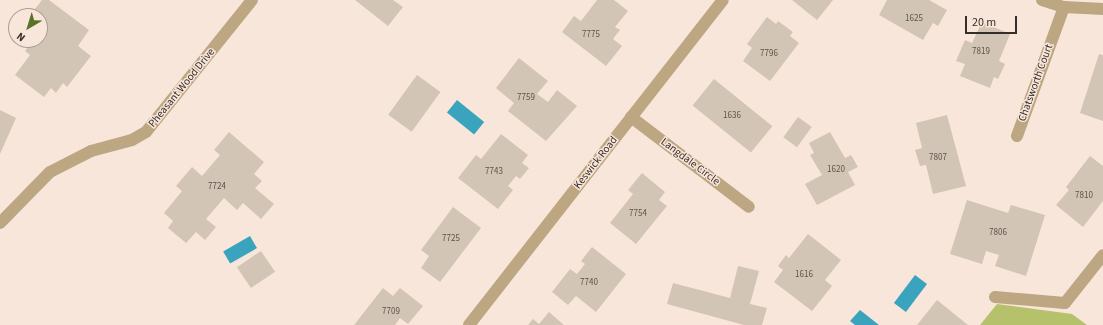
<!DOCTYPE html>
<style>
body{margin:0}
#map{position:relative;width:1103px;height:325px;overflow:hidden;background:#f9e6da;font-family:"Source Sans 3",sans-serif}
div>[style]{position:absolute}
.green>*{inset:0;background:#b6c26b}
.water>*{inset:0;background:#3aa3bd;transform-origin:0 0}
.building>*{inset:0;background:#d2c5b5;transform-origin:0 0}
.minor>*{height:12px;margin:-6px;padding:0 6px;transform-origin:6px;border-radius:6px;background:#bda682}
span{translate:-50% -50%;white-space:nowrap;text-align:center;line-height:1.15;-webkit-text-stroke:3px #f9e6da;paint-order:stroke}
.number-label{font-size:9px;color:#5c544d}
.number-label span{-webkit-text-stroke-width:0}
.street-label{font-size:11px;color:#352e2a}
.north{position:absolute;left:8px;top:8px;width:40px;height:40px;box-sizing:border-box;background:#f9e6da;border:1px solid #ab9c94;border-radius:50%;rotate:218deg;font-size:11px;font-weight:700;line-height:16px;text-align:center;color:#352e2a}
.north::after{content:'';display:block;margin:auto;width:14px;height:18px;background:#567328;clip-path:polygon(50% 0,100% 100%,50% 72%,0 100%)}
.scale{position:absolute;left:965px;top:16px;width:52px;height:18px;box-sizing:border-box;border:2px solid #352e2a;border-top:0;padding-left:5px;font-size:12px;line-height:14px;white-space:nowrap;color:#352e2a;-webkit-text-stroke:3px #f9e6da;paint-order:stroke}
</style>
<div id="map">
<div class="green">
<i style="clip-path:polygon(997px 304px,1072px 314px,1087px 325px,980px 325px)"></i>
</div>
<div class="water">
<i style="left:457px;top:100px;width:35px;height:16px;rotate:39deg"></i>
<i style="left:250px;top:236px;width:14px;height:31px;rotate:60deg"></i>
<i style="left:915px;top:275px;width:15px;height:35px;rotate:37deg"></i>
<i style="clip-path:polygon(860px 310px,879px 325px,855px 325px,850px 321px)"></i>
</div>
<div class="building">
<i style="clip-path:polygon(42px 0,49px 0,89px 30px,78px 46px,91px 56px,67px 87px,63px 83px,56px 93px,51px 88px,44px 97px,15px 75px,30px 55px,25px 51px,33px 40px,40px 40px,40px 16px,31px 14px)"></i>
<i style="clip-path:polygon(355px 0,393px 0,403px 7px,388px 26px)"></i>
<i style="clip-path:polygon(597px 0,614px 0,628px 11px,615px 27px,620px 30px,613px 39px,622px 46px,606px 66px,562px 32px,574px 16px,581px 21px)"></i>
<i style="clip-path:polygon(792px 0,833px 0,817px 20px)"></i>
<i style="clip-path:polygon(887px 0,929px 0,947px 10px,938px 26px,933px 23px,923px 40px,879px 15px)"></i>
<i style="clip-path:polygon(767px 17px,776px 24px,778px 21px,793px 32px,790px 36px,799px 43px,770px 81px,743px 61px,752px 48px,747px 44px)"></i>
<i style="clip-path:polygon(982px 22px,1010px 34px,999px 61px,1005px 64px,998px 79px,994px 77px,990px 88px,960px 76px,965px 64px,956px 61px,965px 40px,972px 43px)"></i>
<i style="clip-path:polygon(1099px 54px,1103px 55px,1103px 121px,1080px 113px)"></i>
<i style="clip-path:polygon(519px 58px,548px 81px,537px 94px,548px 102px,557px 90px,577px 106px,546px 141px,508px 111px,514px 103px,496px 88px)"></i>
<i style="left:417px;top:75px;width:29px;height:49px;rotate:36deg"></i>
<i style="left:714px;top:79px;width:75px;height:34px;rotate:39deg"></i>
<i style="clip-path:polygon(0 110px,16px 118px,0 154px)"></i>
<i style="clip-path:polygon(947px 115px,966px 186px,933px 194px,926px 165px,920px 166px,915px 150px,922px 148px,916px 123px)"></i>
<i style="left:798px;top:117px;width:17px;height:25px;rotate:36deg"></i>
<i style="clip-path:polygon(229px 132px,264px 162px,254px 174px,262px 181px,255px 188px,274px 204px,261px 219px,243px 203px,237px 210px,224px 198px,206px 219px,216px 227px,205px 240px,196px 232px,186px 243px,168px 228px,173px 221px,164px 213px,182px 191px,176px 186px,192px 167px,202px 176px,220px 155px,214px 150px)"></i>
<i style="clip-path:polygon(830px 132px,845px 158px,851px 155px,858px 167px,848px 172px,855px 185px,817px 205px,805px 184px,822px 175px,810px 155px,814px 153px,809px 143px)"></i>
<i style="clip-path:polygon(501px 134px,528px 155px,522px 163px,529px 168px,520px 179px,516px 176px,508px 186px,513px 190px,498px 209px,458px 178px,476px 155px,481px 159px)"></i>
<i style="clip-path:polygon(1090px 156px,1103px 166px,1103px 201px,1083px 227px,1056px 205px,1069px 190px,1066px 187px)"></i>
<i style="clip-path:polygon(642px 173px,665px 192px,659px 200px,667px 206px,636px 244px,610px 223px,633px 194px,628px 190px)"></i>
<i style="clip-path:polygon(967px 200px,1008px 213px,1011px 205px,1045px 215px,1026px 276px,995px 266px,999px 255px,986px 251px,982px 264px,950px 254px)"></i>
<i style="clip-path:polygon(453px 207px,481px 228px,440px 282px,421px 268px,429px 256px,421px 250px)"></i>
<i style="clip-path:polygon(808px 234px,841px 260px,825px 280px,832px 286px,812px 311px,774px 282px,783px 270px,778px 266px,786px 255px,789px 258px)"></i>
<i style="clip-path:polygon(592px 247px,626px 274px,596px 312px,576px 296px,568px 305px,552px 292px,570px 269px,577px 274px,585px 264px,581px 261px)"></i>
<i style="left:261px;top:251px;width:25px;height:29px;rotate:56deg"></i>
<i style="clip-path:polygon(738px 266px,759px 271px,750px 304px,767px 308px,762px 325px,744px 325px,667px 304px,673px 283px,730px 298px)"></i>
<i style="clip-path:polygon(383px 288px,393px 296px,400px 288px,423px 306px,408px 324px,400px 318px,395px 325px,354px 325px)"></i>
<i style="clip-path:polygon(937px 300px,968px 325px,917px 325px)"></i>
<i style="clip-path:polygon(549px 312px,564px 325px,528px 325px,533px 319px,539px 324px)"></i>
</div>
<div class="minor">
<i style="left:1042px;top:0;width:23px;rotate:18deg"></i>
<i style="left:1064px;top:7px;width:39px;rotate:3deg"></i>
<i style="left:631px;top:117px;width:148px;rotate:37.3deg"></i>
<i style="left:1017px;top:136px;width:137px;rotate:-70deg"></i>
<i style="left:0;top:223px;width:71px;rotate:-45.6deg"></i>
<i style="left:50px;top:172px;width:46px;rotate:-27.1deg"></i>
<i style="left:91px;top:151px;width:42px;rotate:-15deg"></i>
<i style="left:132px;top:140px;width:16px;rotate:-30deg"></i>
<i style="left:146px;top:132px;width:169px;rotate:-51.2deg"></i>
<i style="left:995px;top:297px;width:70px;rotate:4.9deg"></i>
<i style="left:1065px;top:303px;width:61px;rotate:-51.6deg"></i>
<i style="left:469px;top:325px;width:412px;rotate:-52deg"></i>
</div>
<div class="number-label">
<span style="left:914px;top:19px">1625</span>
<span style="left:591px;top:35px">7775</span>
<span style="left:981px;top:52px">7819</span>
<span style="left:769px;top:54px">7796</span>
<span style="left:526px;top:98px">7759</span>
<span style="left:732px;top:116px">1636</span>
<span style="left:938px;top:158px">7807</span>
<span style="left:836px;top:170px">1620</span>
<span style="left:494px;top:172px">7743</span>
<span style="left:217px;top:187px">7724</span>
<span style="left:1084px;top:196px">7810</span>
<span style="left:638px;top:214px">7754</span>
<span style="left:998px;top:233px">7806</span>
<span style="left:451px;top:239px">7725</span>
<span style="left:804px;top:275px">1616</span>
<span style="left:589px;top:283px">7740</span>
<span style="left:391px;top:312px">7709</span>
</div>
<div class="street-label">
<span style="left:1036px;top:83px;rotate:-70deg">Chatsworth Court</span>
<span style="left:182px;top:88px;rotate:-51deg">Pheasant Wood Drive</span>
<span style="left:690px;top:162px;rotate:37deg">Langdale Circle</span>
<span style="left:596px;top:163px;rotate:-52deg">Keswick Road</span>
</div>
<div class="north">N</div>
<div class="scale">20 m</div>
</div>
